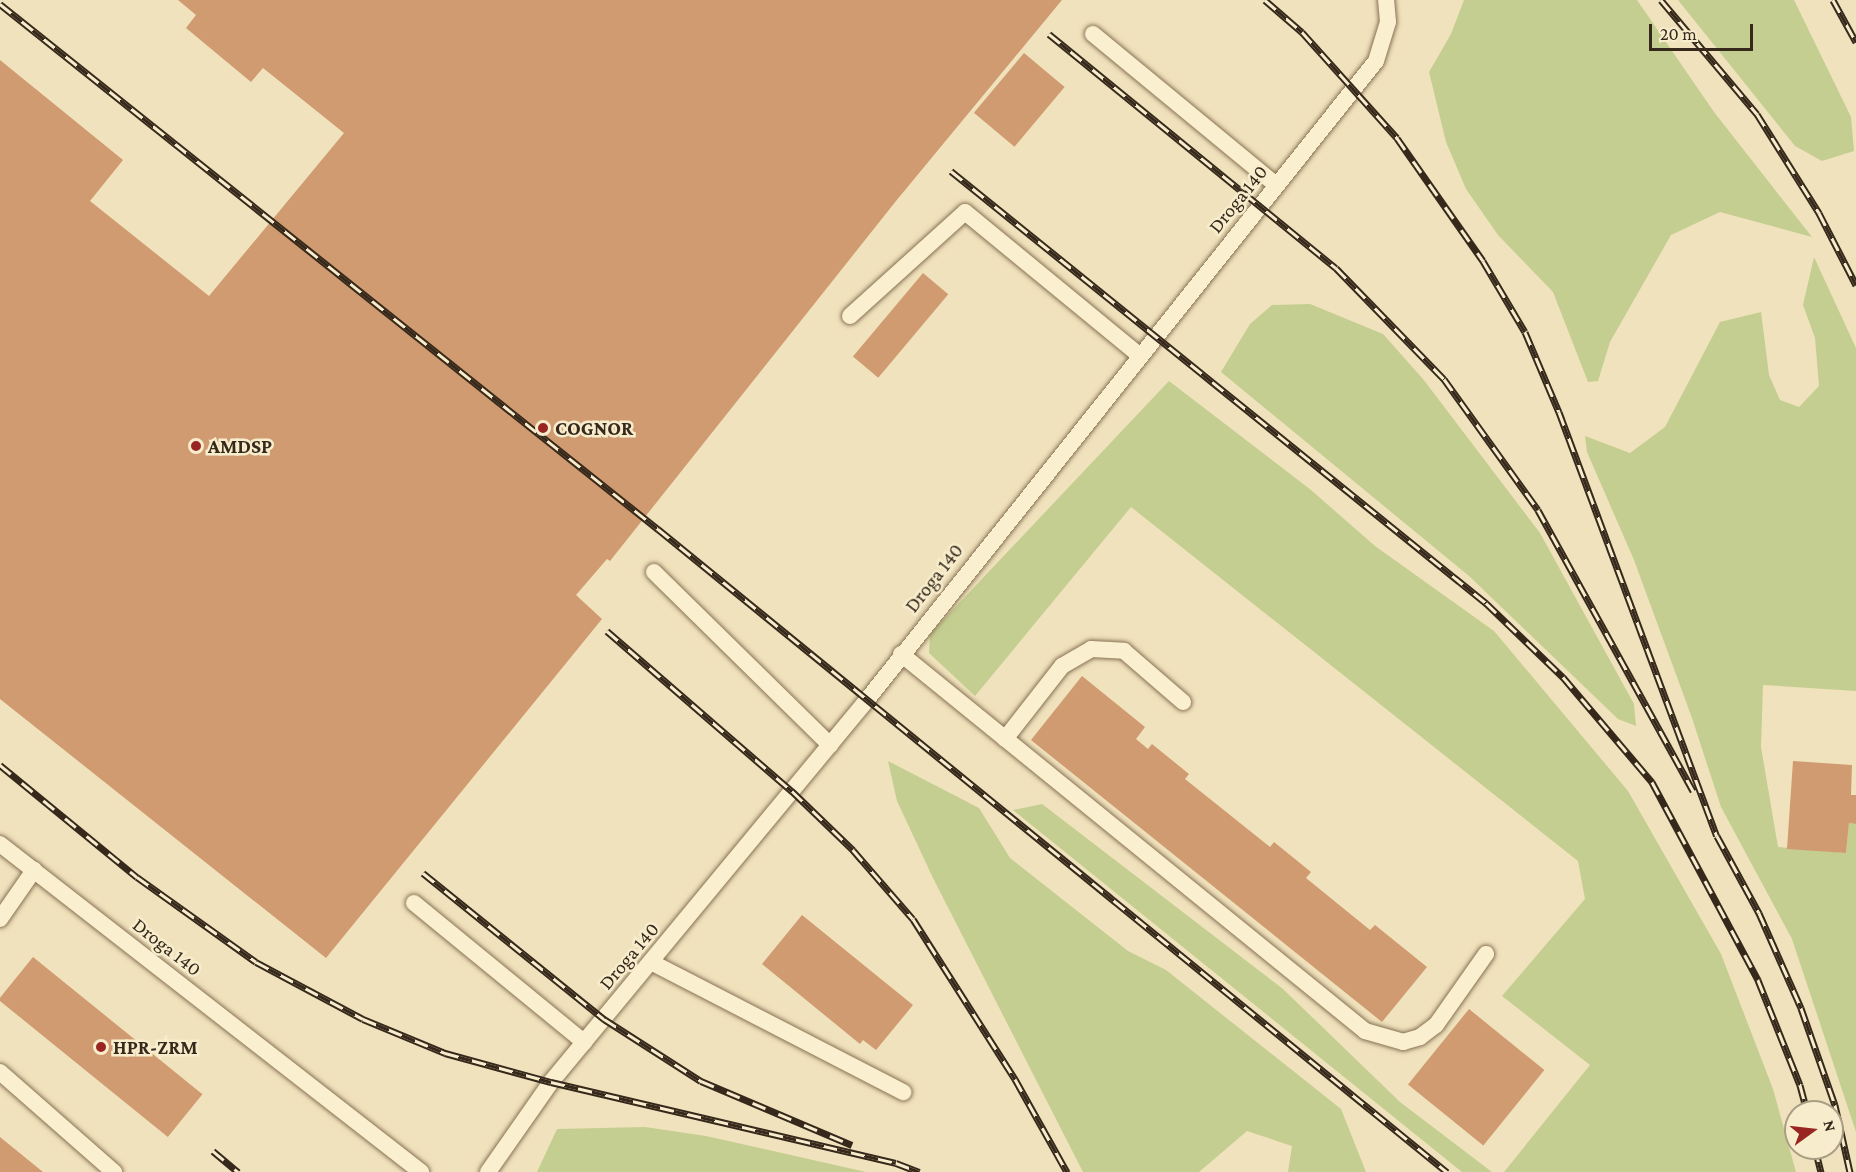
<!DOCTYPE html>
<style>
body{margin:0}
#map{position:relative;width:1856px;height:1172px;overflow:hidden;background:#f0e2bc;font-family:"Crimson Pro",serif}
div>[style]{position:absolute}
.green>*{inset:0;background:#c4ce90}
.building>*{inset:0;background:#d09b70;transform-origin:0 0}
.roads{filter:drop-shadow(0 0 2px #887255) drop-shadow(0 0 2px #887255)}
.service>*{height:16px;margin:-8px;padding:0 8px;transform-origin:8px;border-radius:8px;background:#faefcf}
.rail>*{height:7px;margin-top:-3.5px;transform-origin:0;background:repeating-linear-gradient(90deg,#f7eccc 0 14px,#36291b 0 28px);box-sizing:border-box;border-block:2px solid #36291b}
.dots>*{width:16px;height:16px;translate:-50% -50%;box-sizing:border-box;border:3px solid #f7eccc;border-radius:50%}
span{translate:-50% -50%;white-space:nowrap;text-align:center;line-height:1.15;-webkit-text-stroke:5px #f7eccc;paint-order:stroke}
.street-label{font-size:20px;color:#36291b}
.poi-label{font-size:20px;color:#36291b;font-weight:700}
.left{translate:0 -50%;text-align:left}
.north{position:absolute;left:1784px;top:1100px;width:60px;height:60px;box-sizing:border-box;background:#f7eccc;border:2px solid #aa9e85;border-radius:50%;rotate:75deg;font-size:16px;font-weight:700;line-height:24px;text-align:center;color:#36291b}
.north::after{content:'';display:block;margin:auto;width:21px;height:27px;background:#992522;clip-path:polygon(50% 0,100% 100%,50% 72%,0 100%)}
.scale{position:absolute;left:1649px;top:24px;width:104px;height:27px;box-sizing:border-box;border:3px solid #36291b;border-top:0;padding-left:8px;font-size:18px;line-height:21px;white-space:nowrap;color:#36291b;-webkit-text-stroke:4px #f7eccc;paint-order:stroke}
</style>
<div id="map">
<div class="green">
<i style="clip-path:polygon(1464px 0,1637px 0,1714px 112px,1812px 237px,1720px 212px,1671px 235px,1610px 342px,1598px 381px,1588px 382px,1553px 292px,1498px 235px,1466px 189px,1446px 142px,1429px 72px,1451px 34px)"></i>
<i style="clip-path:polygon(1678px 0,1794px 0,1851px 117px,1854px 151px,1822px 161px,1795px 146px)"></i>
<i style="clip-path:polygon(1814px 257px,1856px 348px,1856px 691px,1763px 685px,1761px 747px,1778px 847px,1846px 853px,1849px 823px,1856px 824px,1856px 1132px,1792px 939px,1721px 807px,1692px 718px,1634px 560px,1587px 452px,1585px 436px,1630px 453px,1665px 427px,1720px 322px,1761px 312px,1769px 375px,1780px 400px,1799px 407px,1819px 386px,1815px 338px,1803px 305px)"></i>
<i style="clip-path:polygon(1310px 304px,1383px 334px,1423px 379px,1540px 533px,1634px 704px,1636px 726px,1618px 719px,1469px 576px,1221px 372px,1250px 324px,1272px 305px)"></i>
<i style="clip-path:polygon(1169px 381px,1311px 490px,1375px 546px,1494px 631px,1628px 791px,1721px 954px,1773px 1089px,1796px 1172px,1504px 1172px,1590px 1065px,1502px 996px,1585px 899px,1578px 861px,1131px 507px,975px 696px,929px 653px,930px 634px)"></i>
<i style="clip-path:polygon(888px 761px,979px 808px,1010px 858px,1128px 951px,1166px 970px,1341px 1109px,1366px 1172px,1288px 1172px,1292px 1146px,1247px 1131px,1199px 1172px,1083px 1172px,933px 878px,897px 801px)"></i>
<i style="clip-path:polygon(1042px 804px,1283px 989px,1400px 1102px,1492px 1172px,1462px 1172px,1013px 810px)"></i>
<i style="clip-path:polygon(645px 1127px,706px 1136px,866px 1172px,537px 1172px,557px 1129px)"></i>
</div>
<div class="building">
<i style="clip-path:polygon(178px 0,1062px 0,896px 201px,610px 561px,607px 559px,576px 595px,602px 619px,326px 958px,0 699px,0 60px,123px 160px,90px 201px,209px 296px,344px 133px,263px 68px,251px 82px,186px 28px,196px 15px)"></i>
<i style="left:1024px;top:53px;width:53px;height:78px;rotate:40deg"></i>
<i style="left:923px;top:273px;width:33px;height:109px;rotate:40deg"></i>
<i style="clip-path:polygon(1082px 676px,1145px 727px,1136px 739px,1148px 749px,1152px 744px,1189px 774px,1185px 779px,1270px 847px,1274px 842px,1311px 872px,1306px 878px,1370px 930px,1375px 925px,1427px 967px,1382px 1022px,1031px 740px)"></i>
<i style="clip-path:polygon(1793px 761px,1852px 765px,1851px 795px,1856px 795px,1856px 824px,1849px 823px,1846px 853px,1787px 849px)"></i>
<i style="clip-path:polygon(802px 915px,913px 1005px,876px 1050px,863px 1040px,860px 1044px,762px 964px)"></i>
<i style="left:33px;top:957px;width:218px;height:55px;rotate:39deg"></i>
<i style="left:1469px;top:1009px;width:97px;height:97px;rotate:39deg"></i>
<i style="clip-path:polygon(0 1137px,43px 1172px,0 1172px)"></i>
</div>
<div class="roads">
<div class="service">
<i style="left:1093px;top:34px;width:237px;rotate:39.5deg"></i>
<i style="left:850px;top:316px;width:155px;rotate:-42.1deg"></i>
<i style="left:965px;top:212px;width:225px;rotate:39.4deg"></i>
<i style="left:654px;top:572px;width:247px;rotate:44.5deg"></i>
<i style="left:901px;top:654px;width:598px;rotate:39.09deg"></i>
<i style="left:1365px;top:1031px;width:40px;rotate:16deg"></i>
<i style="left:1403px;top:1042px;width:18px;rotate:-16deg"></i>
<i style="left:1420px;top:1037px;width:20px;rotate:-37deg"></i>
<i style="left:1436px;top:1025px;width:87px;rotate:-54.8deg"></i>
<i style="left:1005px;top:739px;width:93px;rotate:-52deg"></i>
<i style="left:1062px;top:666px;width:34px;rotate:-30deg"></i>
<i style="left:1091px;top:649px;width:33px;rotate:3deg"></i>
<i style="left:1124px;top:651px;width:78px;rotate:40.8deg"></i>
<i style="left:0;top:844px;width:534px;rotate:37.92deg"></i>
<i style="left:414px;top:903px;width:220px;rotate:39.3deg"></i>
<i style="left:0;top:919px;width:60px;rotate:-55.2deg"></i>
<i style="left:651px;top:962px;width:284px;rotate:27.3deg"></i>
<i style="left:0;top:1072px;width:152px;rotate:41.3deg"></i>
<i style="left:488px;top:1172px;width:110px;rotate:-55deg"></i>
<i style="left:551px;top:1082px;width:494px;rotate:-50.4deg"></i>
<i style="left:866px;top:701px;width:818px;rotate:-51.45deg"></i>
<i style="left:1376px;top:61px;width:41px;rotate:-72.9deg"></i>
<i style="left:1388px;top:22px;width:22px;rotate:-95deg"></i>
</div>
</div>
<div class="rail">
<i style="left:1265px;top:0;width:49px;rotate:40.9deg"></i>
<i style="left:1302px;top:32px;width:142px;rotate:48.1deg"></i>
<i style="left:1397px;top:138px;width:150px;rotate:55deg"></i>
<i style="left:1483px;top:261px;width:82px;rotate:59.4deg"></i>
<i style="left:1525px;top:332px;width:87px;rotate:67deg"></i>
<i style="left:1559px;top:412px;width:452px;rotate:69.6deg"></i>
<i style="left:1717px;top:836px;width:88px;rotate:61.4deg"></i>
<i style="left:1759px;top:913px;width:104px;rotate:66.1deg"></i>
<i style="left:1801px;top:1008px;width:103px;rotate:70.7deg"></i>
<i style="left:1835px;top:1105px;width:69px;rotate:77.4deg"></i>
<i style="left:1661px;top:0;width:149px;rotate:49.9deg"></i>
<i style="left:1757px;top:114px;width:117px;rotate:57.9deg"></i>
<i style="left:1819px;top:213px;width:81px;rotate:62.8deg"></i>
<i style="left:1833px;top:0;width:48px;rotate:61.3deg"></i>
<i style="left:0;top:4px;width:842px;rotate:38.59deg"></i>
<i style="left:658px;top:529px;width:1018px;rotate:39.18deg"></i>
<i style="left:1049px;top:34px;width:370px;rotate:39.2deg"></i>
<i style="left:1336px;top:268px;width:155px;rotate:45.8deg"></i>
<i style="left:1444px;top:379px;width:161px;rotate:54.3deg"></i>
<i style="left:1538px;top:510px;width:321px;rotate:61.1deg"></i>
<i style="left:951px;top:171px;width:688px;rotate:38.92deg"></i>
<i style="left:1486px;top:603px;width:107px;rotate:43.9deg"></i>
<i style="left:1563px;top:677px;width:138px;rotate:49.7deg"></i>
<i style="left:1652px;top:782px;width:225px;rotate:61.8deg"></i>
<i style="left:1758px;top:980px;width:113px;rotate:68.2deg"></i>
<i style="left:1800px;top:1085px;width:28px;rotate:75deg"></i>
<i style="left:607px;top:631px;width:245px;rotate:40.9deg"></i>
<i style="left:792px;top:791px;width:85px;rotate:44deg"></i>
<i style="left:853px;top:850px;width:91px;rotate:49deg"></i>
<i style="left:913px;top:919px;width:190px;rotate:57.5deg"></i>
<i style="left:1015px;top:1079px;width:107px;rotate:60.8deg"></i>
<i style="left:0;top:765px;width:177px;rotate:39.3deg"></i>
<i style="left:137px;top:877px;width:146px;rotate:35.5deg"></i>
<i style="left:256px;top:962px;width:121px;rotate:28deg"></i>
<i style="left:363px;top:1019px;width:89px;rotate:22.5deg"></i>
<i style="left:445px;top:1053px;width:110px;rotate:15.3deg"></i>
<i style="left:551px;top:1082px;width:354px;rotate:13.2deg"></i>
<i style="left:896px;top:1163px;width:25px;rotate:21deg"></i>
<i style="left:423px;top:873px;width:233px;rotate:38.9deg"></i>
<i style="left:604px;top:1019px;width:115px;rotate:32.6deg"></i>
<i style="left:701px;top:1081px;width:164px;rotate:23deg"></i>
<i style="left:1815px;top:1148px;width:25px;rotate:76deg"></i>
<i style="left:213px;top:1151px;width:33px;rotate:40deg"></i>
</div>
<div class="dots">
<i style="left:543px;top:428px;background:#992522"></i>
<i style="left:196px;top:446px;background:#992522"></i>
<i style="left:101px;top:1047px;background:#992522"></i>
</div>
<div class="street-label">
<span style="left:1238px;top:199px;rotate:-51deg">Droga 140</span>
<span style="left:934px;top:578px;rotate:-52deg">Droga 140</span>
<span style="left:167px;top:947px;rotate:38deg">Droga 140</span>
<span style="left:629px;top:956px;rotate:-50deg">Droga 140</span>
</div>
<div class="poi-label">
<span class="left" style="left:555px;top:428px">COGNOR</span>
<span class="left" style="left:208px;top:446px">AMDSP</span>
<span class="left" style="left:113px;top:1047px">HPR-ZRM</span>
</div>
<div class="north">N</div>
<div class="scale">20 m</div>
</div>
